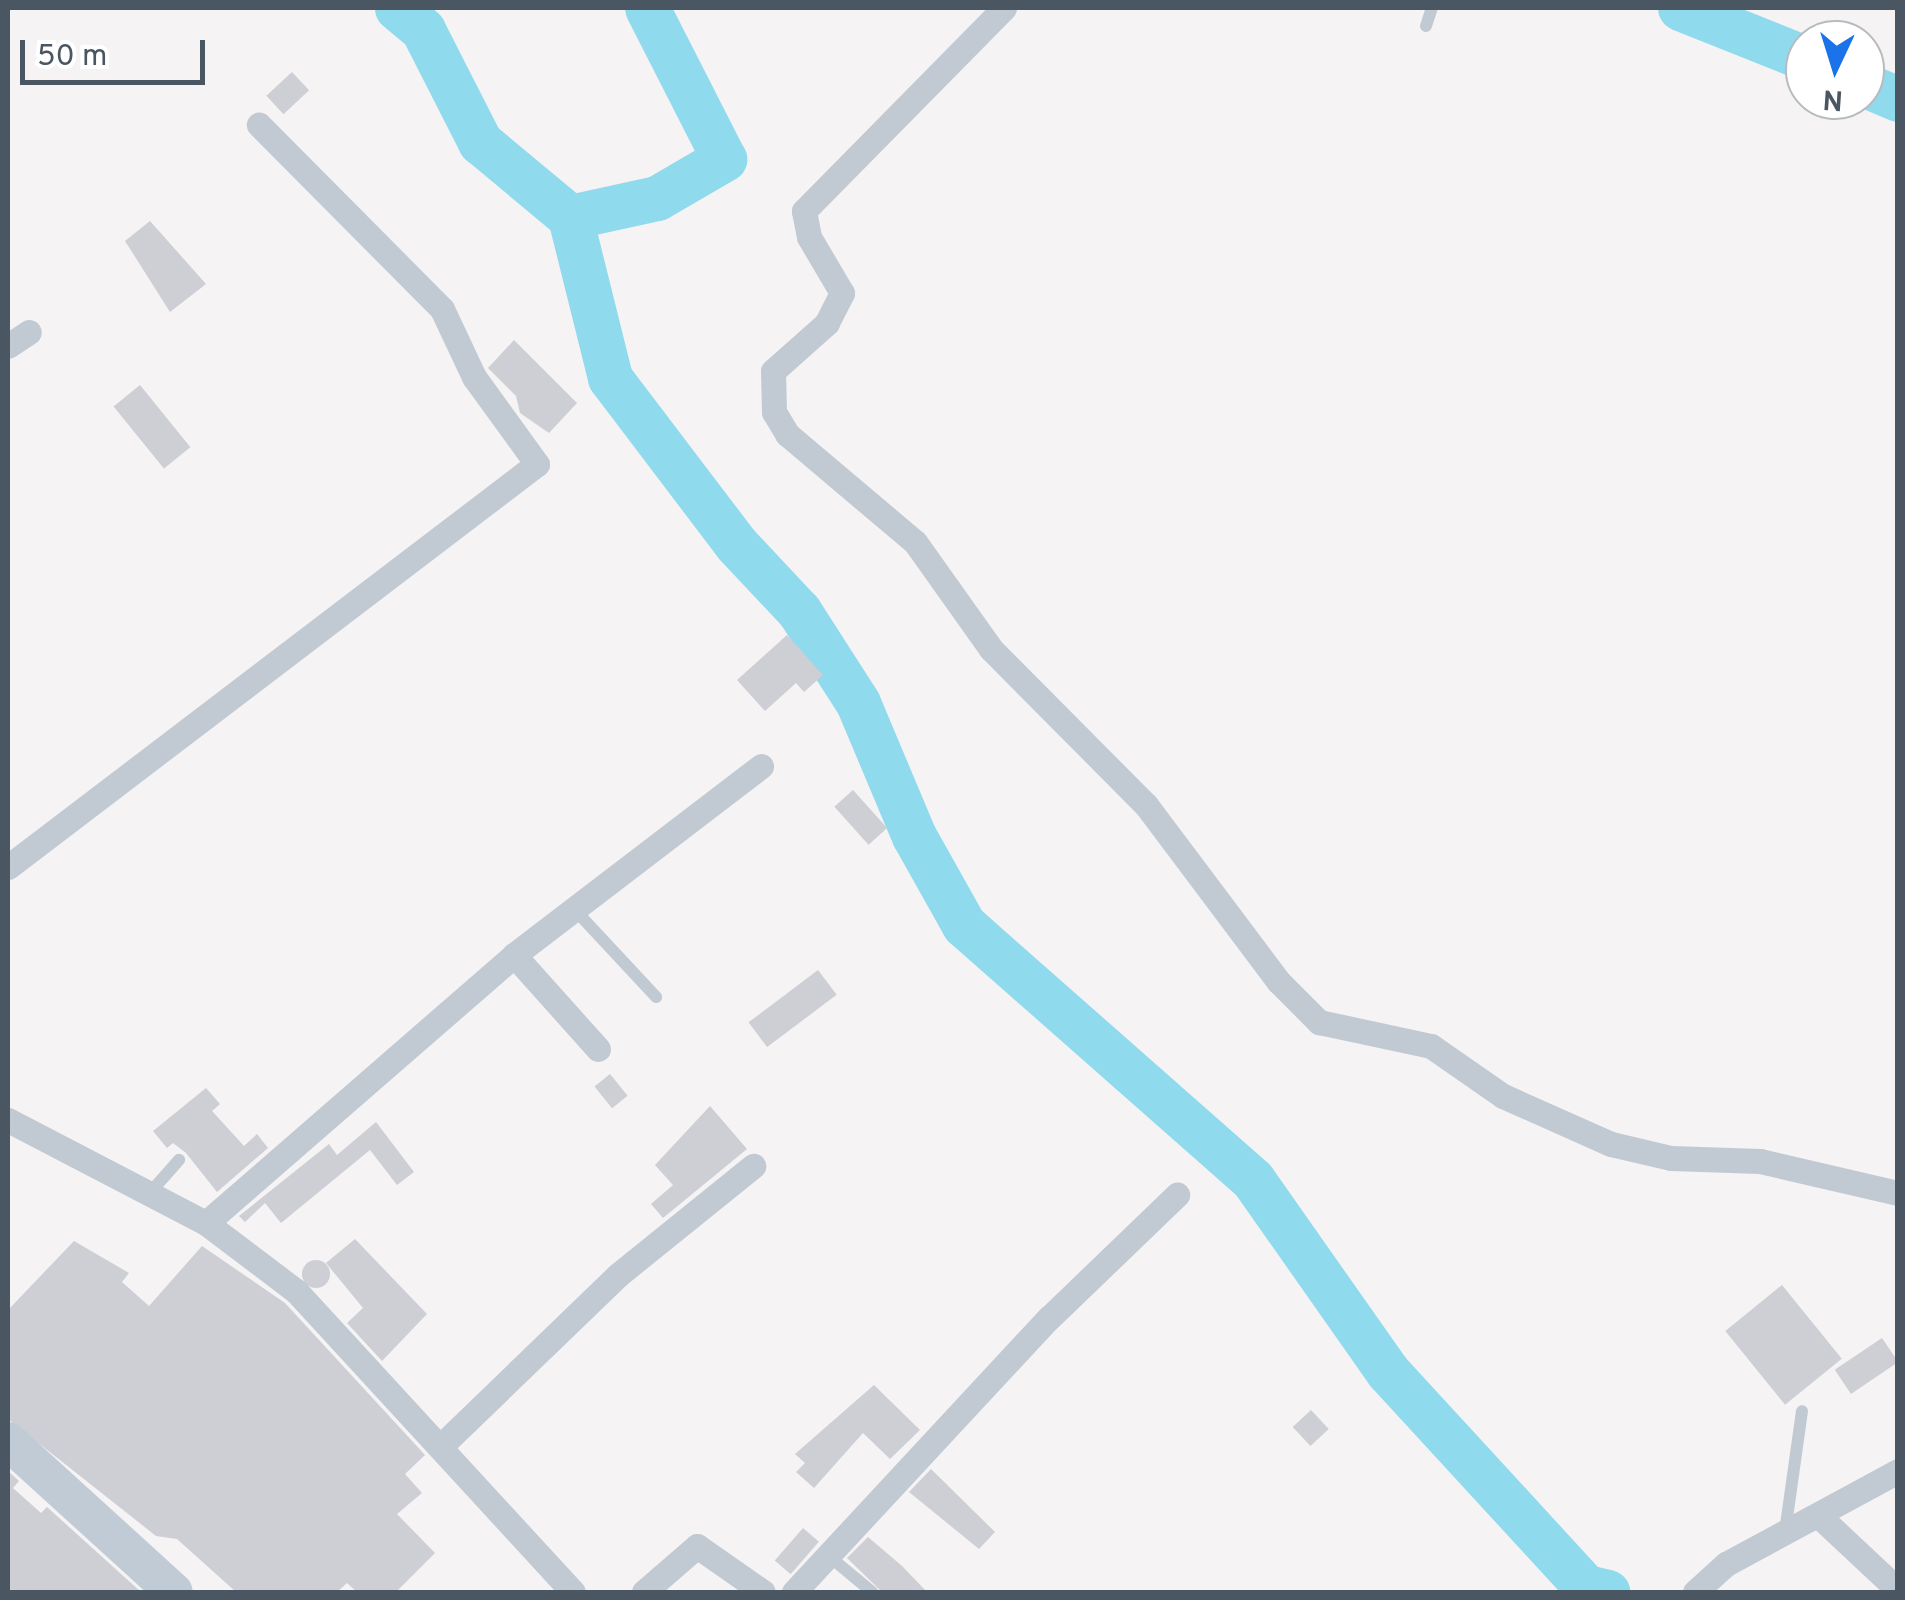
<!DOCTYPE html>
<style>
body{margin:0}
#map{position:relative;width:1905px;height:1600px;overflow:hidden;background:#f5f3f3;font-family:Overpass,sans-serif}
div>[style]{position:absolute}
.river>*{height:45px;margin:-22.5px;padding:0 22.5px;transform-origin:22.5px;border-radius:22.5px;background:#90daee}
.building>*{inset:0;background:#cdcfd5;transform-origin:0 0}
.round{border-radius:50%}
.lane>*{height:12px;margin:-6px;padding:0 6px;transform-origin:6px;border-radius:6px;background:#c1cad2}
.street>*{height:25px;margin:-12.5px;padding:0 12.5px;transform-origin:12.5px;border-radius:12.5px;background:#c1cad2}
.secondary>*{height:38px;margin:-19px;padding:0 19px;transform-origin:19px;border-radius:19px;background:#c1cbd6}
span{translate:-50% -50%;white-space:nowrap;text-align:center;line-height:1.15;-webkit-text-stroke:10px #fff;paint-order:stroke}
.frame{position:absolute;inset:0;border:10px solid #4a5661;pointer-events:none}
.north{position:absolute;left:1785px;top:20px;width:100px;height:100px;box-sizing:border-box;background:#fff;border:2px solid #b7bbc0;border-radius:50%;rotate:184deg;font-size:28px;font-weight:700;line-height:40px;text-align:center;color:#4a5661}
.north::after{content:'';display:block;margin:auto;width:35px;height:45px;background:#1a73e8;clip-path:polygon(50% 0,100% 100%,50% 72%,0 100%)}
.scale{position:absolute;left:20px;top:40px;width:185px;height:45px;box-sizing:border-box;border:5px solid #4a5661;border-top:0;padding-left:12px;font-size:30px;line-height:35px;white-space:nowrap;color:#4a5661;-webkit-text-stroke:8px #fff;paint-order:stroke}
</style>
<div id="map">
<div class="river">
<i style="left:397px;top:8px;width:34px;rotate:40deg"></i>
<i style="left:423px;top:30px;width:126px;rotate:63deg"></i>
<i style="left:480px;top:142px;width:117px;rotate:39.8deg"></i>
<i style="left:570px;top:217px;width:89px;rotate:-12.3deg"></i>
<i style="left:657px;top:198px;width:78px;rotate:-30.2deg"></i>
<i style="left:724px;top:159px;width:169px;rotate:-117deg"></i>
<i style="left:1680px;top:8px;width:135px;rotate:21.8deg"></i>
<i style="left:1865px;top:85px;width:36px;rotate:23deg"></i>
<i style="left:570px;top:217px;width:166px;rotate:76deg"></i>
<i style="left:610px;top:378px;width:208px;rotate:52.8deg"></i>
<i style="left:736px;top:544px;width:92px;rotate:46.8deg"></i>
<i style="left:799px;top:611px;width:109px;rotate:57.3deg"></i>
<i style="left:858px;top:703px;width:144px;rotate:67.2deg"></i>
<i style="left:914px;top:836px;width:102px;rotate:60.7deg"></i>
<i style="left:964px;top:925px;width:385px;rotate:41.4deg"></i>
<i style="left:1253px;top:1180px;width:235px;rotate:54.9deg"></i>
<i style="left:1388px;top:1372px;width:292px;rotate:47.4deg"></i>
<i style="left:1586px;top:1587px;width:22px;rotate:13deg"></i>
</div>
<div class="building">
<i style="left:292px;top:72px;width:25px;height:35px;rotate:47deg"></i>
<i style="clip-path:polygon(150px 221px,206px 284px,170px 312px,125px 241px)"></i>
<i style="clip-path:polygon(514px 340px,577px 403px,549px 433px,520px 413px,516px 396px,488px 368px)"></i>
<i style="left:140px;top:385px;width:80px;height:34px;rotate:51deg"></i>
<i style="clip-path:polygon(787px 635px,823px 675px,804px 692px,796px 683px,765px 711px,737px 680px)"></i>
<i style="left:853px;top:790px;width:51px;height:25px;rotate:48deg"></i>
<i style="left:818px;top:970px;width:31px;height:87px;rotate:53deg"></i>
<i style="left:610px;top:1074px;width:28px;height:20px;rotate:51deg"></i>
<i style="clip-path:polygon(206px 1088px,220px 1104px,212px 1111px,244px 1146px,257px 1134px,268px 1148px,217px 1192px,186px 1153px,173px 1143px,167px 1148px,153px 1131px)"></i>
<i style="clip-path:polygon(710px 1106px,747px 1149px,663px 1218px,651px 1204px,673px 1185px,655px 1165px)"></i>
<i style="clip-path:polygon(376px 1122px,414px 1172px,397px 1185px,370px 1150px,281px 1223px,265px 1203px,245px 1222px,239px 1216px,329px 1144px,337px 1155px)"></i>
<i style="clip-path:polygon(355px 1239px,427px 1314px,382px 1361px,347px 1323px,363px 1308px,326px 1263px)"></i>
<i style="clip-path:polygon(74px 1241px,129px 1273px,122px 1282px,149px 1306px,202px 1246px,285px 1303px,425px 1455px,405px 1474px,422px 1493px,397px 1514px,435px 1553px,396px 1592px,357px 1592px,347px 1583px,337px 1592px,236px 1592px,177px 1539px,156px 1536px,8px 1419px,8px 1310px)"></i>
<i class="round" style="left:302px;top:1260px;width:28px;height:28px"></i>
<i style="left:1782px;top:1285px;width:95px;height:73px;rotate:51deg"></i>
<i style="left:1882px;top:1338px;width:29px;height:57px;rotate:56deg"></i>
<i style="clip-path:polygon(874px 1385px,920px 1430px,890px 1459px,863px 1433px,814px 1488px,796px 1472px,805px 1463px,795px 1454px)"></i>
<i style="left:1311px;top:1410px;width:26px;height:25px;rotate:47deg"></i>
<i style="clip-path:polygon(931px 1469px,995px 1532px,979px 1549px,909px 1492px)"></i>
<i style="clip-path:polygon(8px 1471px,19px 1481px,13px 1488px,41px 1513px,47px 1507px,141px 1592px,8px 1592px)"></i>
<i style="left:803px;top:1528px;width:21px;height:43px;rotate:41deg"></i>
<i style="clip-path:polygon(868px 1537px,902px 1566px,927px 1592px,882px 1592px,847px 1558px)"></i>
</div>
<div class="lane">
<i style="left:1426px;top:26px;width:19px;rotate:-72deg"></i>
<i style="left:575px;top:910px;width:119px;rotate:47deg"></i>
<i style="left:148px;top:1195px;width:47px;rotate:-48.5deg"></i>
<i style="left:1785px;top:1532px;width:122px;rotate:-82deg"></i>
<i style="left:830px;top:1557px;width:55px;rotate:39.8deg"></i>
</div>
<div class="street">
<i style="left:1004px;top:8px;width:285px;rotate:134.6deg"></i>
<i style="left:804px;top:211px;width:26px;rotate:79deg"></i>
<i style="left:809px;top:237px;width:65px;rotate:59.5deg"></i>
<i style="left:842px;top:293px;width:34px;rotate:117deg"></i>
<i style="left:827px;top:323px;width:72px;rotate:138.4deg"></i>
<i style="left:773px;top:371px;width:41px;rotate:88.6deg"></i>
<i style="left:774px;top:412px;width:26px;rotate:59deg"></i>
<i style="left:787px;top:434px;width:167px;rotate:40.2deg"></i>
<i style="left:915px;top:542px;width:131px;rotate:54.6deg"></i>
<i style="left:991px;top:649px;width:220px;rotate:45.2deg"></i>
<i style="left:1146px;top:805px;width:221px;rotate:53.1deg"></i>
<i style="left:1279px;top:982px;width:57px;rotate:45deg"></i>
<i style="left:1319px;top:1022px;width:115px;rotate:12.1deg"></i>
<i style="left:1431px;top:1046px;width:88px;rotate:34.8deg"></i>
<i style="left:1503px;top:1096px;width:118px;rotate:24deg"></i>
<i style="left:1611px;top:1144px;width:62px;rotate:13.1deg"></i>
<i style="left:1671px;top:1158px;width:89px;rotate:1.9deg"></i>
<i style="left:1760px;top:1161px;width:142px;rotate:13.1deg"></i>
<i style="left:8px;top:346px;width:25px;rotate:-34deg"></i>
<i style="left:8px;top:867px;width:665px;rotate:-37.3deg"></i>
<i style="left:537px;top:464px;width:107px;rotate:-125.9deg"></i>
<i style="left:474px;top:377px;width:75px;rotate:-115.2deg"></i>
<i style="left:442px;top:309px;width:260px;rotate:-134.8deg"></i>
<i style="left:514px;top:955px;width:126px;rotate:48.2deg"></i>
<i style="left:8px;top:1120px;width:223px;rotate:27.5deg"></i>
<i style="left:206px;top:1223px;width:113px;rotate:37.1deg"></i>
<i style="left:296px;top:1291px;width:409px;rotate:47.4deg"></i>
<i style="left:206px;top:1223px;width:408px;rotate:-41deg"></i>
<i style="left:514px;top:955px;width:311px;rotate:-37.4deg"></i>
<i style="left:443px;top:1444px;width:243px;rotate:-44deg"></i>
<i style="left:618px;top:1275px;width:174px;rotate:-38.9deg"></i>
<i style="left:1819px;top:1516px;width:108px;rotate:43.1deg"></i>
<i style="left:644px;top:1592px;width:70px;rotate:-41deg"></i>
<i style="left:697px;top:1546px;width:80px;rotate:34.9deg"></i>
<i style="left:794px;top:1592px;width:374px;rotate:-47.1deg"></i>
<i style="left:1049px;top:1318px;width:178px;rotate:-43.9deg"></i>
<i style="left:1695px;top:1592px;width:42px;rotate:-42.1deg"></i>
<i style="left:1726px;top:1564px;width:196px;rotate:-28.4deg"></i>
</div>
<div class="secondary">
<i style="left:8px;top:1441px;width:224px;rotate:42.3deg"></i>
</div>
<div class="frame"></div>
<div class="north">N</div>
<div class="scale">50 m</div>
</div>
